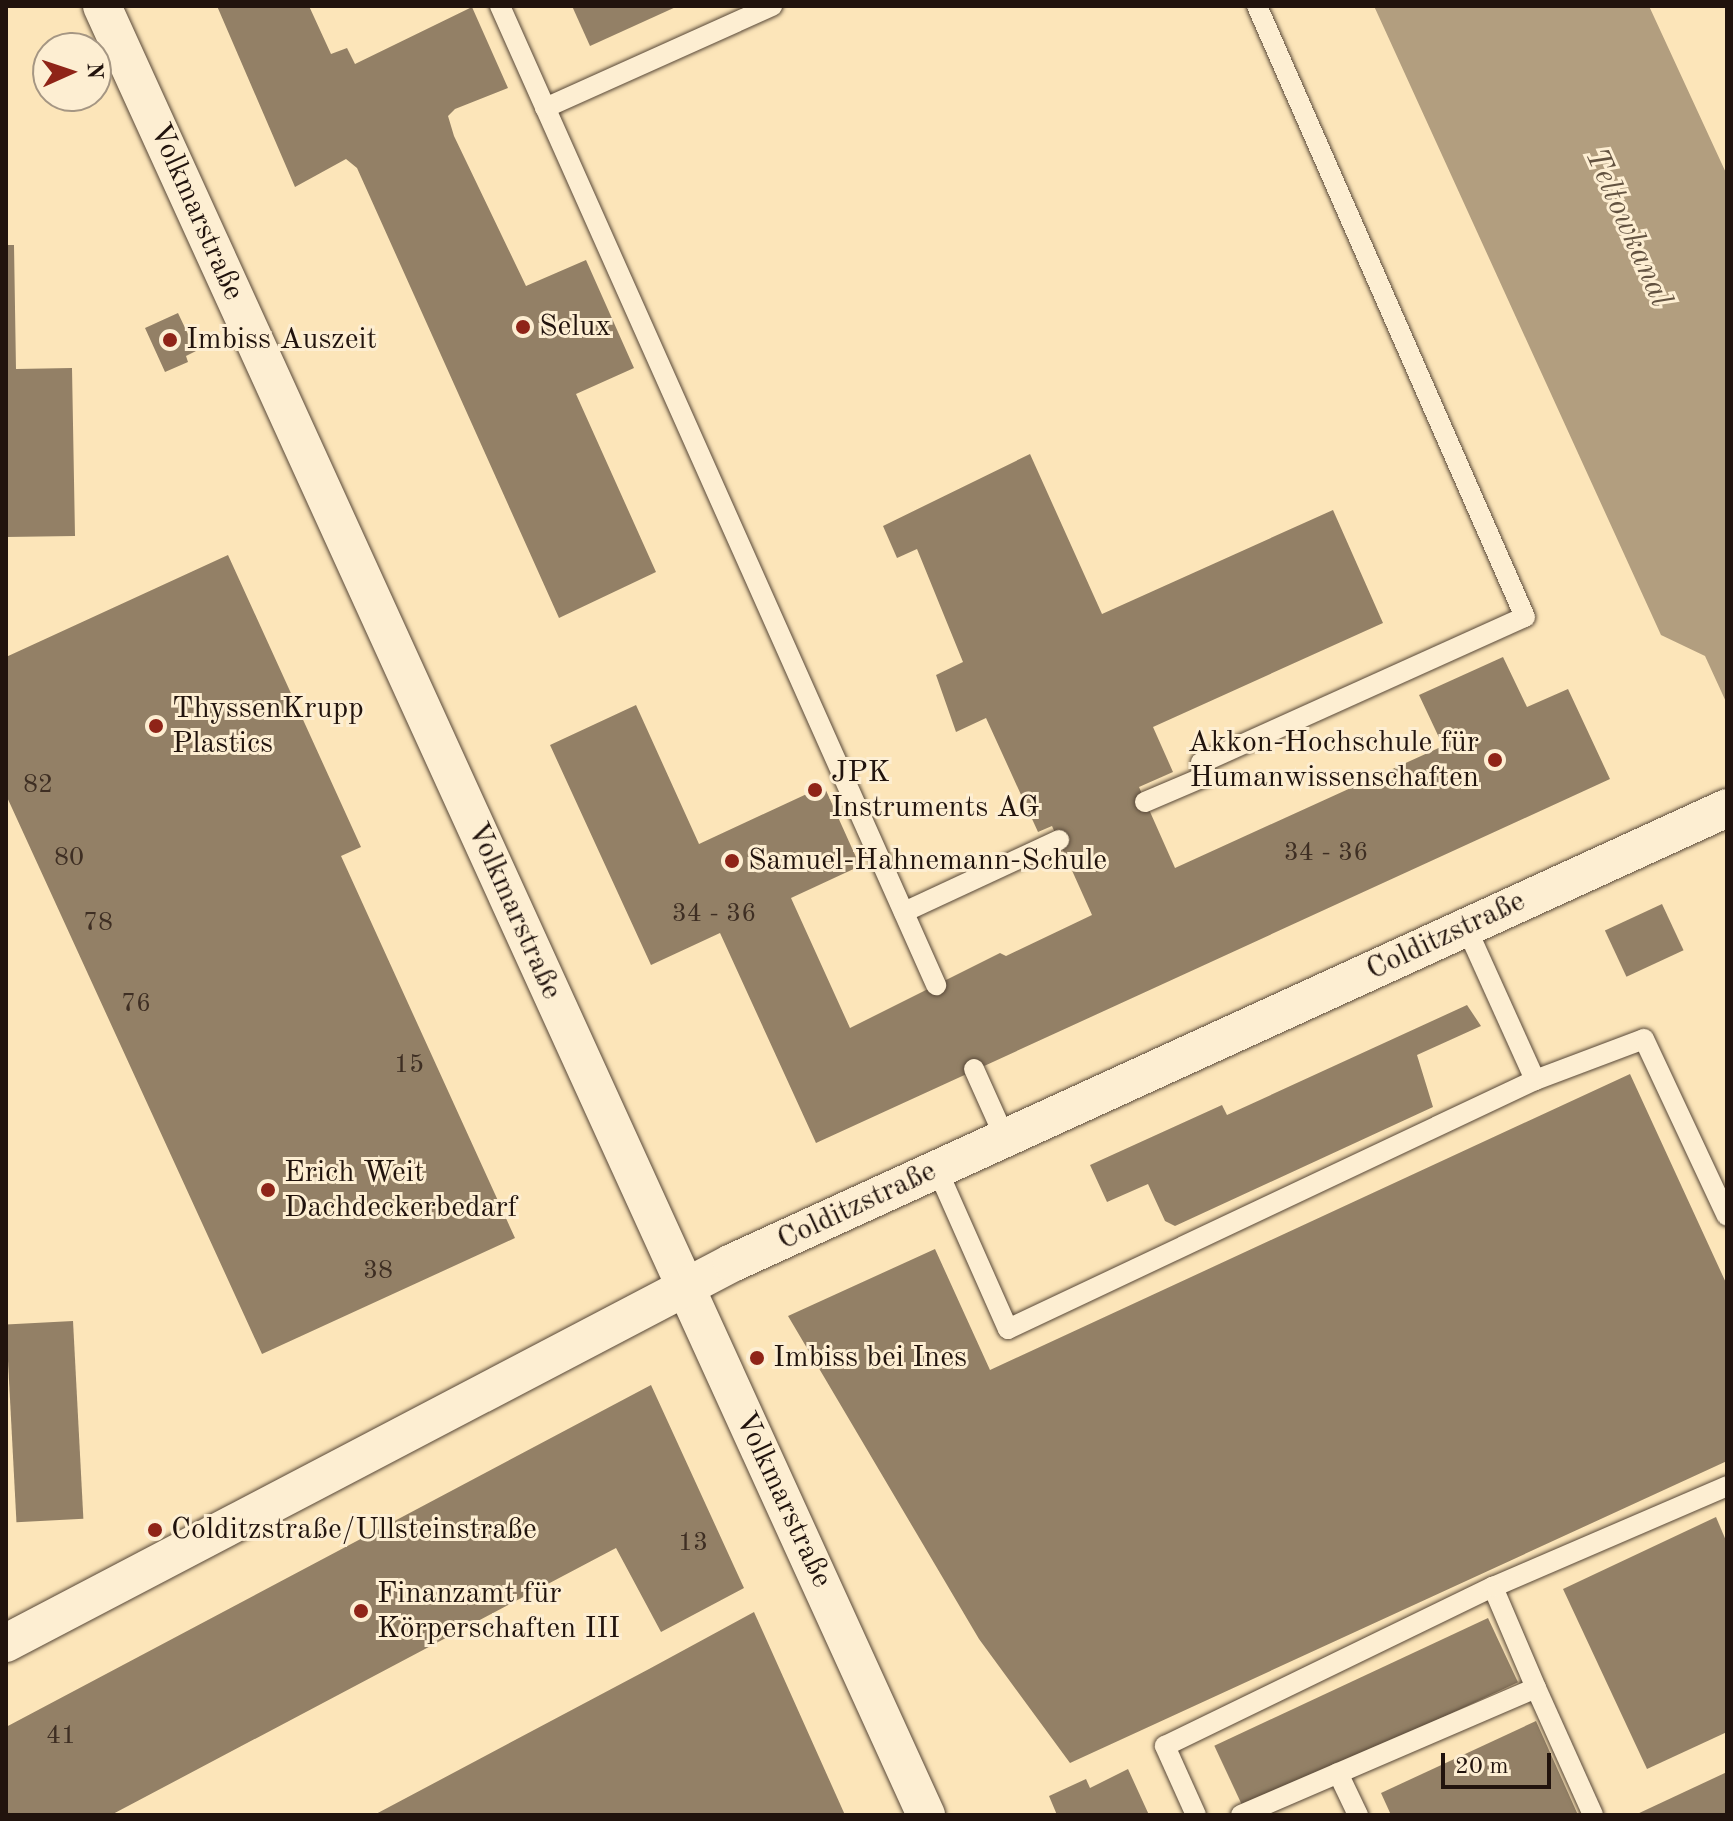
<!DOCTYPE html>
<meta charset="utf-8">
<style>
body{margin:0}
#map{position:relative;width:1733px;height:1821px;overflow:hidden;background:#fce5b9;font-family:"Old Standard TT",serif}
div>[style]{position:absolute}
.water>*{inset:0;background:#b29e7f}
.building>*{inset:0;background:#938066;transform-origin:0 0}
.roads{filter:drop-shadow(0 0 2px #584838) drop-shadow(0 0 2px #584838)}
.lane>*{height:20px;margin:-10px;padding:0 10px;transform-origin:10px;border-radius:10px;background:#fdeed2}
.street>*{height:38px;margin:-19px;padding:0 19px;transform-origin:19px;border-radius:19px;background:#fdeed2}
.dots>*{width:22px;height:22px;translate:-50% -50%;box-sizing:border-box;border:4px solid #fdeed2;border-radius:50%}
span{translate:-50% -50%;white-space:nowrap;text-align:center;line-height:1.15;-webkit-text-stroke:6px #fdeed2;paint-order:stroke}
.number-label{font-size:26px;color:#3e2e23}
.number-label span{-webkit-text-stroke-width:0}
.street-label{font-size:30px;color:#21130d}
.poi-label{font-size:30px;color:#21130d}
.left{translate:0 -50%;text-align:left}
.right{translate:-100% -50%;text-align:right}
.water-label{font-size:32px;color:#625240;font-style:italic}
.frame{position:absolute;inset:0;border:8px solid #21130d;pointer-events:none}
.north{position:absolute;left:32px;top:32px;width:80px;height:80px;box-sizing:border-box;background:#fdeed2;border:2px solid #a59683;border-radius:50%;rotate:87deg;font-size:22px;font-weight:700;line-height:32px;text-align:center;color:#21130d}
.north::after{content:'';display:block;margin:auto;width:28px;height:36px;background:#8f2418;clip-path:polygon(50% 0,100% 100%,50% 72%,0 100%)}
.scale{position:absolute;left:1441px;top:1753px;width:110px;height:36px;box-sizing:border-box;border:4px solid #21130d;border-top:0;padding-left:10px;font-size:24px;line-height:28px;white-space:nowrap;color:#21130d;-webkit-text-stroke:6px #fdeed2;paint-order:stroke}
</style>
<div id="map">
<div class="water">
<i style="clip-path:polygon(1374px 6px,1649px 6px,1727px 175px,1727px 704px,1705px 656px,1661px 635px)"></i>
</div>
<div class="building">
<i style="clip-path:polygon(217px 6px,309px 6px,331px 54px,347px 48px,355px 64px,472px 7px,508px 88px,455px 109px,448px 116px,454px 136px,526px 286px,586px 260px,634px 368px,576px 394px,656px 572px,559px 618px,357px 168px,346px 159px,295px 187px)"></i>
<i style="clip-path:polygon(572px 6px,678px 6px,590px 46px)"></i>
<i style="clip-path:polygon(6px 245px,14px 245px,16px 369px,72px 368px,75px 536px,6px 537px)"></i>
<i style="clip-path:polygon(178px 313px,196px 351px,186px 356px,188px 362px,165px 372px,145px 328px)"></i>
<i style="clip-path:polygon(1030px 454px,1102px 614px,1333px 510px,1383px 623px,1153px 727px,1173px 772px,1139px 787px,1175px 868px,1443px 746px,1419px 695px,1503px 657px,1527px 707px,1568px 689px,1610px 779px,816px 1143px,720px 933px,651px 965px,550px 745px,636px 705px,699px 844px,824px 786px,860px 866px,791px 898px,850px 1028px,1000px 953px,1006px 956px,1092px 915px,1052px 826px,1038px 832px,986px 718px,956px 732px,936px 675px,963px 662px,917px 549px,897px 558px,883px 526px)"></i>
<i style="clip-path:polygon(228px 555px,361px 847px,341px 856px,515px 1238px,262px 1354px,6px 795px,6px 657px)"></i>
<i style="left:1662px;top:904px;width:51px;height:63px;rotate:65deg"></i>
<i style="clip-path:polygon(1467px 1005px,1481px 1026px,1417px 1055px,1433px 1107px,1175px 1226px,1165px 1221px,1148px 1184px,1107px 1202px,1090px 1165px,1222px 1105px,1227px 1115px)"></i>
<i style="clip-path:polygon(1630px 1074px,1727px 1285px,1727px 1461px,1070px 1763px,979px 1639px,788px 1316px,935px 1249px,990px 1370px)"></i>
<i style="left:73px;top:1321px;width:198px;height:67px;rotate:87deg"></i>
<i style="clip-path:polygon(651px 1385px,744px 1588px,661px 1632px,616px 1548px,111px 1815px,6px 1815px,6px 1727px)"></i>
<i style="clip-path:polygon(1716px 1517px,1727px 1543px,1727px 1732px,1647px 1769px,1563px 1589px)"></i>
<i style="clip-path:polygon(754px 1612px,845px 1815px,374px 1815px,649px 1669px)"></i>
<i style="left:1488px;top:1618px;width:71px;height:302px;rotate:65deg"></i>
<i style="clip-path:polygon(1536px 1721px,1578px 1815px,1391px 1815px,1381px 1793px)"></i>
<i style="clip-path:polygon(1128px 1769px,1149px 1815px,1057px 1815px,1049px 1796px,1086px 1779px,1090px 1788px)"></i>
<i style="clip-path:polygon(1727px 1772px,1727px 1815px,1635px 1815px)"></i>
</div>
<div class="roads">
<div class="lane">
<i style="left:500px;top:6px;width:1072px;rotate:65.99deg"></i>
<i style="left:545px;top:108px;width:249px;rotate:-24.2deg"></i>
<i style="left:1145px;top:802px;width:66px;rotate:-23.1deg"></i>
<i style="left:1206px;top:776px;width:14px;rotate:-111deg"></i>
<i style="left:1201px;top:763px;width:355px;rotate:-24.3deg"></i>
<i style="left:1525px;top:617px;width:667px;rotate:-113.68deg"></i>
<i style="left:904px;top:912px;width:171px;rotate:-24.9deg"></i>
<i style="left:1466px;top:927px;width:168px;rotate:65.7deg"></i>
<i style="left:1535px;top:1080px;width:116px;rotate:-20.6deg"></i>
<i style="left:1644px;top:1039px;width:195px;rotate:64.9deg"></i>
<i style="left:974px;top:1069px;width:76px;rotate:65.8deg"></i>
<i style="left:937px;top:1169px;width:175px;rotate:66.1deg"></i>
<i style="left:1008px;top:1329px;width:583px;rotate:-25.29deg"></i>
<i style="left:1536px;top:1688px;width:139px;rotate:65.8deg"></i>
<i style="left:1338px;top:1773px;width:47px;rotate:64.5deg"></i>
<i style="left:1196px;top:1815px;width:76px;rotate:-114.2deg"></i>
<i style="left:1165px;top:1746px;width:365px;rotate:-25.9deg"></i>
<i style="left:1241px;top:1815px;width:321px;rotate:-23.3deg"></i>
<i style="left:1536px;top:1688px;width:110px;rotate:-113.1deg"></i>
<i style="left:1493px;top:1587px;width:255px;rotate:-23.3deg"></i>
</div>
<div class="street">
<i style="left:102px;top:6px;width:1988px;rotate:65.51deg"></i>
<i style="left:6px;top:1643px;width:819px;rotate:-27.63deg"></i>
<i style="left:732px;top:1263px;width:1094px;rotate:-24.57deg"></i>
</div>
</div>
<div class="dots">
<i style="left:523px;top:327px;background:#8f2418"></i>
<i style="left:170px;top:340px;background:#8f2418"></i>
<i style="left:156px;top:726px;background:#8f2418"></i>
<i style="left:1495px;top:760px;background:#8f2418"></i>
<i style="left:815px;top:790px;background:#8f2418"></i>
<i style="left:732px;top:861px;background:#8f2418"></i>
<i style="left:268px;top:1190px;background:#8f2418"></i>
<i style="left:757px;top:1358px;background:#8f2418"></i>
<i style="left:155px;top:1530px;background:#8f2418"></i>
<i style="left:361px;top:1611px;background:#8f2418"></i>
</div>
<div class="number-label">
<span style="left:38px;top:786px">82</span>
<span style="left:1326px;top:854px">34 - 36</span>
<span style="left:69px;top:859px">80</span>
<span style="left:714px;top:915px">34 - 36</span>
<span style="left:98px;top:924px">78</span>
<span style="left:136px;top:1005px">76</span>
<span style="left:409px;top:1066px">15</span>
<span style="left:378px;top:1272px">38</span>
<span style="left:693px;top:1544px">13</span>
<span style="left:61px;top:1737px">41</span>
</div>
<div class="street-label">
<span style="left:196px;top:212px;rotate:66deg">Volkmarstraße</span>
<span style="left:514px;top:911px;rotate:66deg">Volkmarstraße</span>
<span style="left:1446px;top:936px;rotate:-25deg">Colditzstraße</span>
<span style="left:857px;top:1206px;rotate:-25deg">Colditzstraße</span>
<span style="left:783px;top:1500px;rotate:65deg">Volkmarstraße</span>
</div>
<div class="poi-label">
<span class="left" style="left:539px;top:327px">Selux</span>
<span class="left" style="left:186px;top:340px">Imbiss Auszeit</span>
<span class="left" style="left:172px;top:726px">ThyssenKrupp<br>Plastics</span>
<span class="right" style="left:1479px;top:760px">Akkon-Hochschule für<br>Humanwissenschaften</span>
<span class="left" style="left:831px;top:790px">JPK<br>Instruments AG</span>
<span class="left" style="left:748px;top:861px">Samuel-Hahnemann-Schule</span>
<span class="left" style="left:284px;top:1190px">Erich Weit<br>Dachdeckerbedarf</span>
<span class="left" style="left:773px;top:1358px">Imbiss bei Ines</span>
<span class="left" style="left:171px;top:1530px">Colditzstraße/Ullsteinstraße</span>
<span class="left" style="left:377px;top:1611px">Finanzamt für<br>Körperschaften III</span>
</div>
<div class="water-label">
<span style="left:1627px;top:228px;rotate:66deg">Teltowkanal</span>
</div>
<div class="frame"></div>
<div class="north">N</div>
<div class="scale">20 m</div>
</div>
